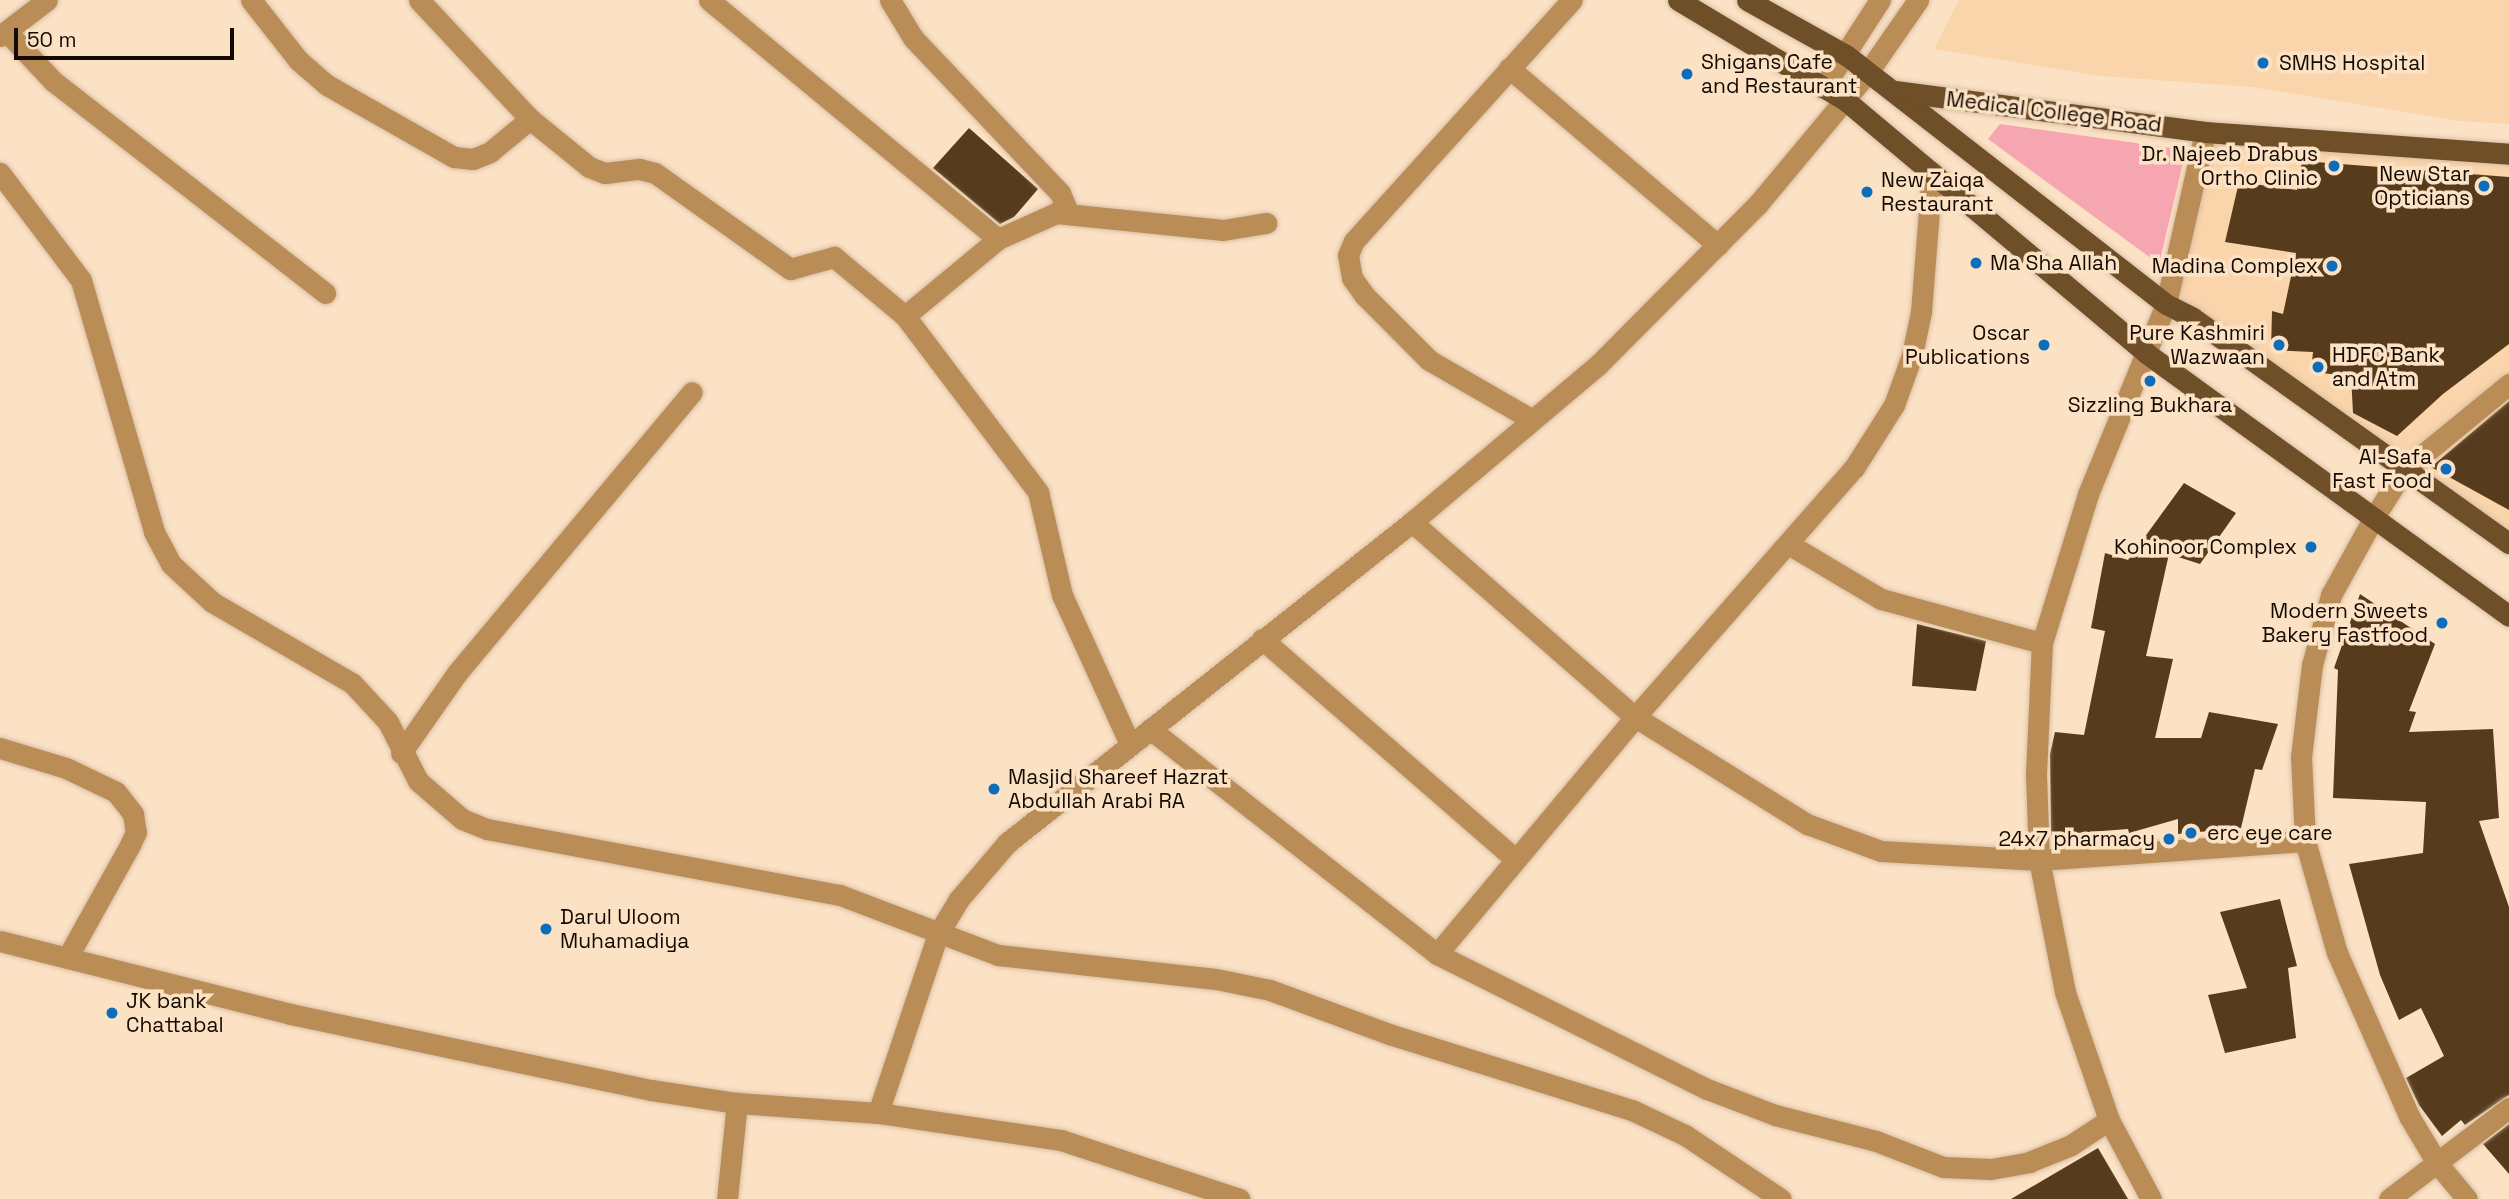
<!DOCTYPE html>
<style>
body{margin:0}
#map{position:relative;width:2509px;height:1199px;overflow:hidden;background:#fce2c5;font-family:"Space Grotesk",sans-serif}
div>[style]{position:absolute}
.built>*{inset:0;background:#fad4aa}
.green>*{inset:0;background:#f5a6b1}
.building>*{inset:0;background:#563c1c}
.roads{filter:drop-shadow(0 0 2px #d7bfa6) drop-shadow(0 0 2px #d7bfa6)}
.minor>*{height:21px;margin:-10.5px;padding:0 10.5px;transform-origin:10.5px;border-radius:10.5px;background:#bb8d56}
.major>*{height:21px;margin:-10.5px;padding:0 10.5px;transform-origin:10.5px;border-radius:10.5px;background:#6f4f28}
.dots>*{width:19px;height:19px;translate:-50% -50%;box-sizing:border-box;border:4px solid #fce2c5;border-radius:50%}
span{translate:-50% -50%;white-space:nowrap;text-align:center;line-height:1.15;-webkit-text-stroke:7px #fce2c5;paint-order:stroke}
.poi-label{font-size:21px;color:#150a01}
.left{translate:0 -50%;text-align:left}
.right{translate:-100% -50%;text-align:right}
.street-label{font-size:21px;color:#150a01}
.scale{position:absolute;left:14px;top:28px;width:220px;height:32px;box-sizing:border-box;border:4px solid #150a01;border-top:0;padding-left:9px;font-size:21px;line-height:24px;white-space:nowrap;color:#150a01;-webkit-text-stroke:5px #fce2c5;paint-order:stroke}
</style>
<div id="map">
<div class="built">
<i style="clip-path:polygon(1959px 0,2509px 0,2509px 124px,2460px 121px,2252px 87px,2100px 76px,1934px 49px)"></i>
<i style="clip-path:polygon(2205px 132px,2509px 158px,2509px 543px,2166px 304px)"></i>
</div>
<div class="green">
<i style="clip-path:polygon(2000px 124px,2186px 150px,2159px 264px,1988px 139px)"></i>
</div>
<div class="building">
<i style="clip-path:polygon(969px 128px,1038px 189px,1014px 217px,1000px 224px,933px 168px)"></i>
<i style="clip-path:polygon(2302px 161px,2509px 177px,2509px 344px,2443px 394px,2397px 436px,2353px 413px,2351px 376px,2311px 372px,2313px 352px,2271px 350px,2272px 311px,2283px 314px,2296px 253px,2225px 242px,2239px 182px,2297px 190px)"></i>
<i style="clip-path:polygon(2509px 401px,2509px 510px,2431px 467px)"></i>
<i style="clip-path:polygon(2184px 483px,2236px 513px,2200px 564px,2169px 554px,2146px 656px,2173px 659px,2155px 738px,2201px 738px,2209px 712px,2278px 724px,2262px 770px,2255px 769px,2241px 828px,2178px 834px,2178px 819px,2129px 833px,2128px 829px,2051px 835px,2050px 754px,2055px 732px,2084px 735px,2105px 631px,2091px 628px,2105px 553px,2128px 560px)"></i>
<i style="clip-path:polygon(2360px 594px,2435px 644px,2409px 711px,2416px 712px,2409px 732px,2493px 729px,2499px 818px,2479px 821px,2509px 907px,2509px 1095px,2465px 1125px,2461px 1120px,2442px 1136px,2419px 1105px,2406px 1078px,2444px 1056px,2421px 1008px,2399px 1020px,2380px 975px,2349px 864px,2423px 853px,2426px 802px,2333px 798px,2338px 670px,2334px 668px)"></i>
<i style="clip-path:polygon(1917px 624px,1986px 641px,1976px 691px,1912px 686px)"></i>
<i style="clip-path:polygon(2280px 899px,2297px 966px,2288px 968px,2296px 1038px,2225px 1053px,2208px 995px,2247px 988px,2220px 912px)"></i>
<i style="clip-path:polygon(2509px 1124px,2509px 1174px,2483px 1144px)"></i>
<i style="clip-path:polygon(2098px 1148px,2128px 1199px,2011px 1199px)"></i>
</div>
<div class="roads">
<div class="minor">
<i style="left:251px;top:0;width:76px;rotate:51.9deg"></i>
<i style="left:298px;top:60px;width:38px;rotate:41deg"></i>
<i style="left:327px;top:85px;width:146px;rotate:29.6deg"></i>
<i style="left:454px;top:157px;width:19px;rotate:6deg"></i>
<i style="left:473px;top:159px;width:18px;rotate:-22deg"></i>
<i style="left:490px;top:152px;width:52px;rotate:-39.5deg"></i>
<i style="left:419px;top:0;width:163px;rotate:47deg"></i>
<i style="left:530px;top:119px;width:76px;rotate:39.1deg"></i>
<i style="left:589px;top:167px;width:17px;rotate:21deg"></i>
<i style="left:605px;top:173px;width:34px;rotate:-7deg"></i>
<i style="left:639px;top:169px;width:16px;rotate:14deg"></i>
<i style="left:655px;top:173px;width:166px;rotate:35.4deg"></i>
<i style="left:790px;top:269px;width:46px;rotate:-15.3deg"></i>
<i style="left:834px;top:257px;width:92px;rotate:39.7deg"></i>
<i style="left:905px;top:316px;width:221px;rotate:52.9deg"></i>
<i style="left:1038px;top:492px;width:106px;rotate:76.9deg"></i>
<i style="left:1062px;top:595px;width:164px;rotate:65.5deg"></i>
<i style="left:709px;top:0;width:375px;rotate:39.6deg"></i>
<i style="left:890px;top:0;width:44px;rotate:58.8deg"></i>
<i style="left:913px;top:38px;width:214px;rotate:46.5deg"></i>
<i style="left:1060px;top:193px;width:23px;rotate:67deg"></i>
<i style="left:7px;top:32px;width:67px;rotate:46.8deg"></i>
<i style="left:53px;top:81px;width:345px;rotate:37.9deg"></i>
<i style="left:0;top:36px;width:59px;rotate:-37.5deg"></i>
<i style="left:1509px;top:68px;width:274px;rotate:40.3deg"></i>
<i style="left:1823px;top:88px;width:105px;rotate:-57.1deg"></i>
<i style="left:0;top:173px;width:134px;rotate:52.9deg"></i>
<i style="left:81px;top:280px;width:262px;rotate:73.8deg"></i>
<i style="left:154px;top:532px;width:36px;rotate:62deg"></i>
<i style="left:171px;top:564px;width:56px;rotate:42.8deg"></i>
<i style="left:212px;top:602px;width:162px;rotate:30.1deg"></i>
<i style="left:352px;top:683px;width:53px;rotate:47.3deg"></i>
<i style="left:388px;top:722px;width:66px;rotate:63deg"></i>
<i style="left:418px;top:781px;width:58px;rotate:40.8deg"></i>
<i style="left:462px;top:819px;width:27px;rotate:22deg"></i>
<i style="left:487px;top:829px;width:359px;rotate:10.6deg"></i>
<i style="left:840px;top:895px;width:169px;rotate:20.8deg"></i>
<i style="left:998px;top:955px;width:219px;rotate:6.3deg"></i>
<i style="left:1216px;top:979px;width:55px;rotate:11.5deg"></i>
<i style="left:1270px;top:990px;width:127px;rotate:20.3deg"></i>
<i style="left:1389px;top:1034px;width:255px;rotate:17.4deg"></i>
<i style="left:1632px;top:1110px;width:59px;rotate:25.3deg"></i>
<i style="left:1685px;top:1135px;width:115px;rotate:33.7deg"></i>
<i style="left:905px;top:316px;width:121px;rotate:-39.6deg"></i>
<i style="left:998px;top:239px;width:64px;rotate:-24.1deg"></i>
<i style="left:1056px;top:213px;width:168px;rotate:5.8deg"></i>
<i style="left:1223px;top:230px;width:44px;rotate:-9.2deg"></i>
<i style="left:1531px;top:419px;width:118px;rotate:-150deg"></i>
<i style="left:1429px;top:360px;width:91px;rotate:-135deg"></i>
<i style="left:1365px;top:296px;width:22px;rotate:-126deg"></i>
<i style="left:1352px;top:278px;width:23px;rotate:-100deg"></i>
<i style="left:1348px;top:255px;width:15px;rotate:-67deg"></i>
<i style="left:1354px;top:241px;width:325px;rotate:-47.9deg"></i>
<i style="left:1412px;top:522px;width:296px;rotate:41.2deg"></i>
<i style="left:1635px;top:717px;width:203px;rotate:31.9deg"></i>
<i style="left:1807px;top:824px;width:79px;rotate:20deg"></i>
<i style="left:1881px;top:851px;width:158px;rotate:3.3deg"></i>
<i style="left:2039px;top:860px;width:267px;rotate:-4.1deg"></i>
<i style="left:1790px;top:545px;width:106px;rotate:30.7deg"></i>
<i style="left:1881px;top:599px;width:167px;rotate:15.3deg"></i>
<i style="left:1262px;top:639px;width:335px;rotate:41deg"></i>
<i style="left:1150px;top:729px;width:365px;rotate:38.1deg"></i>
<i style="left:1437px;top:954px;width:302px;rotate:26.6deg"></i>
<i style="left:1707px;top:1089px;width:73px;rotate:20.9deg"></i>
<i style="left:1775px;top:1115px;width:104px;rotate:14.4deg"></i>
<i style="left:1876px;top:1141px;width:72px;rotate:21.2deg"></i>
<i style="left:1943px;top:1167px;width:48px;rotate:2.4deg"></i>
<i style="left:1991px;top:1169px;width:39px;rotate:-10deg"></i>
<i style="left:2029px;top:1162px;width:45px;rotate:-22deg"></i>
<i style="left:2071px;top:1145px;width:45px;rotate:-33.3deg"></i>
<i style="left:0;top:748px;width:69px;rotate:16.9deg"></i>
<i style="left:66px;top:768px;width:55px;rotate:25.6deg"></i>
<i style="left:116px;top:792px;width:28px;rotate:52deg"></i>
<i style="left:133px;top:814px;width:18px;rotate:81deg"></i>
<i style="left:136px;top:832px;width:14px;rotate:115deg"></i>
<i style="left:130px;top:845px;width:129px;rotate:119.1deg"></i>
<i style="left:401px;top:753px;width:98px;rotate:-55deg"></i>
<i style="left:457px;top:673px;width:366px;rotate:-50.1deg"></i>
<i style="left:0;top:941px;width:299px;rotate:14.1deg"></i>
<i style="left:290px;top:1014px;width:369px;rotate:11.9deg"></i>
<i style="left:651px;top:1090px;width:87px;rotate:8.6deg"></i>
<i style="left:737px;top:1103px;width:141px;rotate:4.1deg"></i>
<i style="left:878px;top:1113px;width:189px;rotate:-71.5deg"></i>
<i style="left:938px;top:934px;width:41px;rotate:-59deg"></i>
<i style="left:959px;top:899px;width:74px;rotate:-49.4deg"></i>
<i style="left:1007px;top:843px;width:517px;rotate:-38.4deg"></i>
<i style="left:1412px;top:522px;width:243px;rotate:-40.2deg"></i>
<i style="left:1598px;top:365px;width:227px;rotate:-45.2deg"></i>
<i style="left:1758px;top:204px;width:172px;rotate:-50.2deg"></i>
<i style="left:1868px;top:72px;width:88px;rotate:-55.2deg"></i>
<i style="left:1437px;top:954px;width:309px;rotate:-50.1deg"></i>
<i style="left:1635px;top:717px;width:332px;rotate:-48.7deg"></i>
<i style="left:1854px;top:468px;width:75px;rotate:-57.6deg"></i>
<i style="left:1894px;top:405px;width:53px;rotate:-70.2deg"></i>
<i style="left:1912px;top:355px;width:44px;rotate:-78.2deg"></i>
<i style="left:1921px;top:312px;width:140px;rotate:-85.5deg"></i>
<i style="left:878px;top:1113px;width:185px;rotate:8.4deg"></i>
<i style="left:1061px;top:1140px;width:188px;rotate:18.3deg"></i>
<i style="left:727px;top:1199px;width:97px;rotate:-84.1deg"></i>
<i style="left:2151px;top:1199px;width:89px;rotate:-118deg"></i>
<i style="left:2109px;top:1120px;width:135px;rotate:-109deg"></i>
<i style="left:2065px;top:992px;width:135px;rotate:-101.1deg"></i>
<i style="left:2039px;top:860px;width:86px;rotate:-92deg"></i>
<i style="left:2036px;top:774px;width:131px;rotate:-87.4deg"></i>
<i style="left:2042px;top:643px;width:156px;rotate:-72.8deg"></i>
<i style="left:2088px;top:494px;width:205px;rotate:-67.7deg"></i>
<i style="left:2166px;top:304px;width:176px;rotate:-77.2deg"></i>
<i style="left:2389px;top:1199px;width:151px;rotate:-37.2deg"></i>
<i style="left:2467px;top:1199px;width:47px;rotate:-129.8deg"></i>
<i style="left:2437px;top:1163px;width:55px;rotate:-120.8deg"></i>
<i style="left:2409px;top:1116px;width:178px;rotate:-113.8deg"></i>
<i style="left:2337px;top:953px;width:116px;rotate:-105.9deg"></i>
<i style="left:2305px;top:841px;width:84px;rotate:-92.7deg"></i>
<i style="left:2301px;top:757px;width:93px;rotate:-83.2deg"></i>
<i style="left:2312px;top:665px;width:73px;rotate:-74.8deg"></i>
<i style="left:2331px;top:595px;width:87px;rotate:-61.1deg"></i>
<i style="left:2373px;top:519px;width:58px;rotate:-57.7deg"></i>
<i style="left:2404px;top:470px;width:136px;rotate:-39.3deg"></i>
</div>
<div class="major">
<i style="left:1678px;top:0;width:195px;rotate:30.9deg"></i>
<i style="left:1845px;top:100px;width:393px;rotate:40deg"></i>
<i style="left:2146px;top:353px;width:448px;rotate:35.9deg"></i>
<i style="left:1747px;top:0;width:113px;rotate:29.1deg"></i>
<i style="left:1846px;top:55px;width:405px;rotate:37.9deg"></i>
<i style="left:2166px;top:304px;width:30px;rotate:27deg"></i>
<i style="left:2193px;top:318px;width:388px;rotate:35.5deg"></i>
<i style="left:1895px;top:91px;width:313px;rotate:7.5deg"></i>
<i style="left:2205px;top:132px;width:305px;rotate:4.1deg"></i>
</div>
</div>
<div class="dots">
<i style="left:2263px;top:63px;background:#0d6dba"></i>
<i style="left:1687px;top:74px;background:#0d6dba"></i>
<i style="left:2334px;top:166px;background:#0d6dba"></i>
<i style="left:2484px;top:186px;background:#0d6dba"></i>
<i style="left:1867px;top:192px;background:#0d6dba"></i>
<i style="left:1976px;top:263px;background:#0d6dba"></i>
<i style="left:2332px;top:266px;background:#0d6dba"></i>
<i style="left:2044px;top:345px;background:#0d6dba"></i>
<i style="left:2279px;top:345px;background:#0d6dba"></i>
<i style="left:2318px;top:367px;background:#0d6dba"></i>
<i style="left:2150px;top:381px;background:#0d6dba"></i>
<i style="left:2446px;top:469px;background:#0d6dba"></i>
<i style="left:2311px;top:547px;background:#0d6dba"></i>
<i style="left:2442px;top:623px;background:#0d6dba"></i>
<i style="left:994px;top:789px;background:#0d6dba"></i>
<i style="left:2191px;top:833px;background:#0d6dba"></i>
<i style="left:2169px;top:839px;background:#0d6dba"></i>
<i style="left:546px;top:929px;background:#0d6dba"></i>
<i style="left:112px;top:1013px;background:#0d6dba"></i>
</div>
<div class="poi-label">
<span class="left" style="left:1701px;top:74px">Shigans Cafe<br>and Restaurant</span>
<span class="left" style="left:2279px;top:63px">SMHS Hospital</span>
<span class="right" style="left:2318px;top:166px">Dr. Najeeb Drabus<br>Ortho Clinic</span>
<span class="right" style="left:2470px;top:186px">New Star<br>Opticians</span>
<span class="left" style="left:1881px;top:192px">New Zaiqa<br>Restaurant</span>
<span class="left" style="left:1990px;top:263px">Ma Sha Allah</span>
<span class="right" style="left:2318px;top:266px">Madina Complex</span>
<span class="right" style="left:2030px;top:345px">Oscar<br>Publications</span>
<span class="right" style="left:2265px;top:345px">Pure Kashmiri<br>Wazwaan</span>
<span class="left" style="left:2332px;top:367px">HDFC Bank<br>and Atm</span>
<span style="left:2150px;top:405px">Sizzling Bukhara</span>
<span class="right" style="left:2432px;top:469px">Al-Safa<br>Fast Food</span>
<span class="right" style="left:2297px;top:547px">Kohinoor Complex</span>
<span class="right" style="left:2428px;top:623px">Modern Sweets<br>Bakery Fastfood</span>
<span class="left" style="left:1008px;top:789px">Masjid Shareef Hazrat<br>Abdullah Arabi RA</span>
<span class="left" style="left:2207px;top:833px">erc eye care</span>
<span class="right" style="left:2155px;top:839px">24x7 pharmacy</span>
<span class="left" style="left:560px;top:929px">Darul Uloom<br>Muhamadiya</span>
<span class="left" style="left:126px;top:1013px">JK bank<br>Chattabal</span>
</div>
<div class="street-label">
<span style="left:2054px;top:112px;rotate:7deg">Medical College Road</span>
</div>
<div class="scale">50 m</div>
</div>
